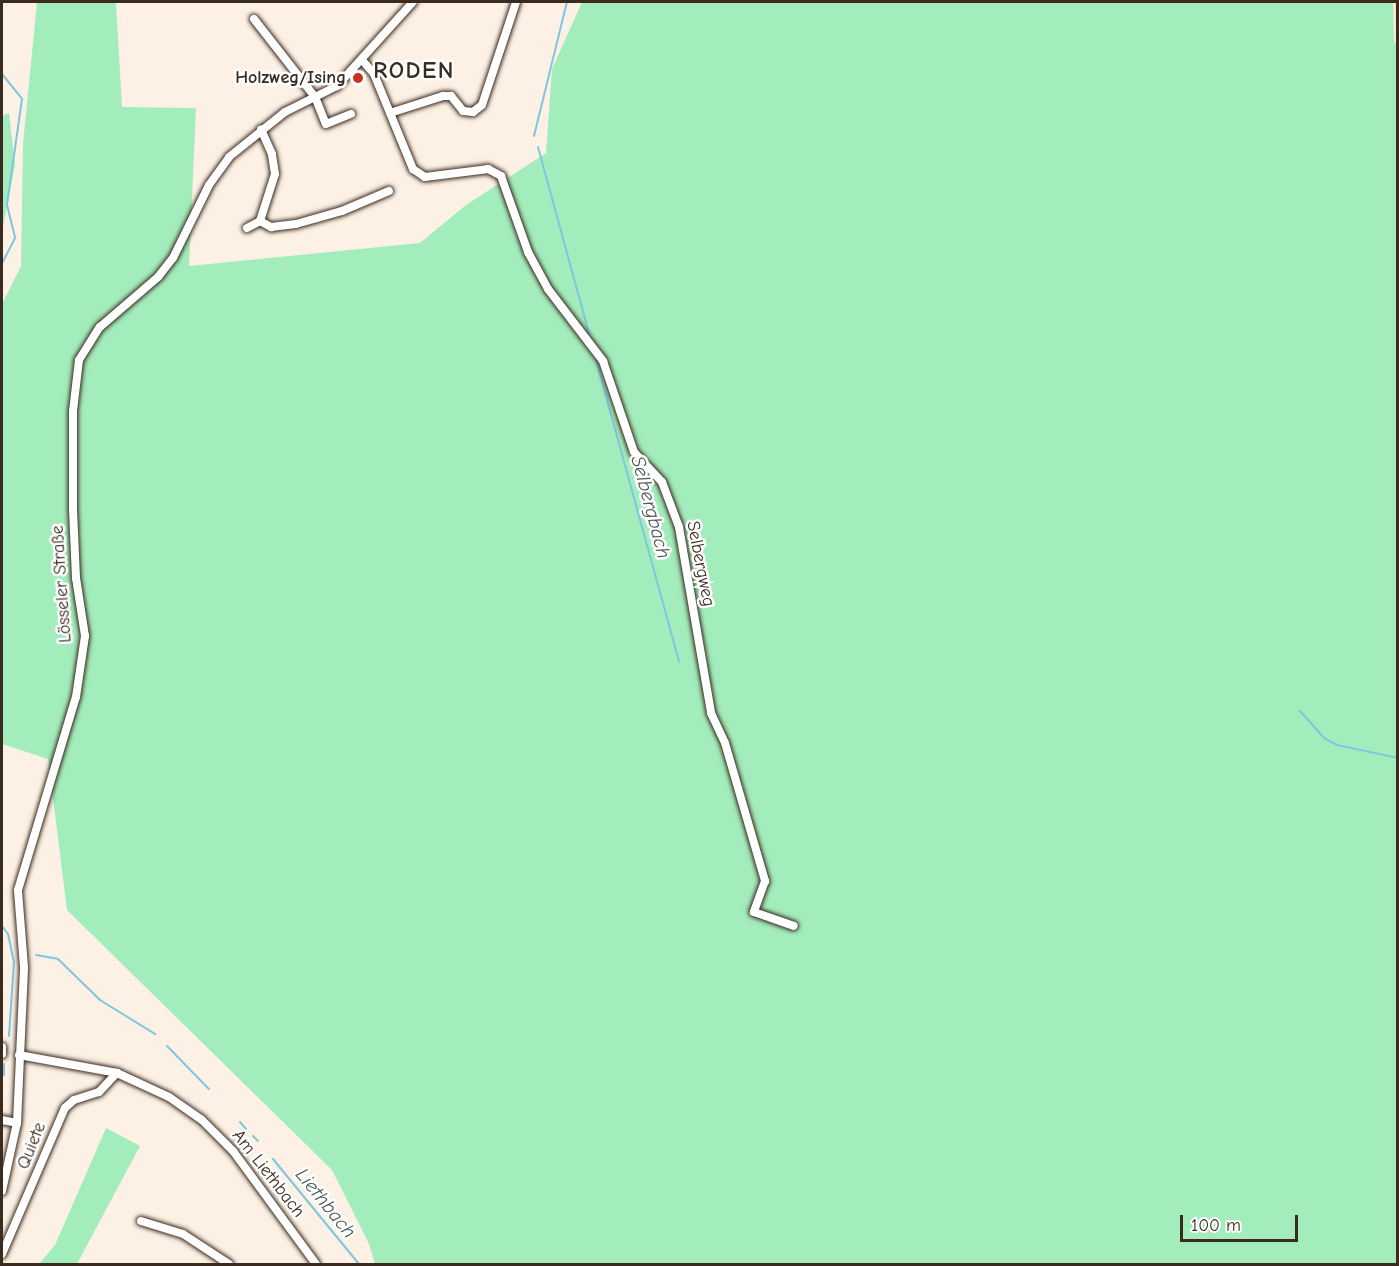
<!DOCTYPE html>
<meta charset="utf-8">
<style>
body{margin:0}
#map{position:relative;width:1399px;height:1266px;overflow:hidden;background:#fcf1e4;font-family:"Comic Neue",sans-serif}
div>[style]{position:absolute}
.built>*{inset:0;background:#fae7d1}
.green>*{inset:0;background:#a3edbc}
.stream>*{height:2px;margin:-1px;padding:0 1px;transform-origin:1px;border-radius:1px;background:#7fc6df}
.roads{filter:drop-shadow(0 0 2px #3b2a1e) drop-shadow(0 0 2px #3b2a1e)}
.minor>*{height:8px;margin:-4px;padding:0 4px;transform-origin:4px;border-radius:4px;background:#fff}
.dots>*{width:16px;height:16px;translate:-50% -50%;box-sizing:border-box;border:3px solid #fff;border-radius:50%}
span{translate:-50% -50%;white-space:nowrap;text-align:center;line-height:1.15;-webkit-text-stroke:5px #fff;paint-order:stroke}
.poi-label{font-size:18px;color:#3b2a1e;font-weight:700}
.right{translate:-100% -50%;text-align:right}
.street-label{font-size:18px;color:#3b2a1e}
.water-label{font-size:20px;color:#4f5958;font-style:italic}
.district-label{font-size:24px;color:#3b2a1e;font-weight:700;letter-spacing:1.5px}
.frame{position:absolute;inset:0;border:3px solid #3b2a1e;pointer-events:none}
.scale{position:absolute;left:1180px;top:1215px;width:118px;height:27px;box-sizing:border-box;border:3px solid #3b2a1e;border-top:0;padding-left:8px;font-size:18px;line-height:21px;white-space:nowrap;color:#3b2a1e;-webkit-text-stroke:4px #fff;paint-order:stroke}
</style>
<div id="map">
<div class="built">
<i style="clip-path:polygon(1393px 2px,1397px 2px,1397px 45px,1394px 42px)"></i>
</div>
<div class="green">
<i style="clip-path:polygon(37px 2px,116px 2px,122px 107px,196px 108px,189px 266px,420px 243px,466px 205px,546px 153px,552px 69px,582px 2px,1393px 2px,1394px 42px,1398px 45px,1397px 1264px,375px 1264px,369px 1244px,332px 1170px,67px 910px,48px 759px,2px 744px,2px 304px,21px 266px,23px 144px)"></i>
<i style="clip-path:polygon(9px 113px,15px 165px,2px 232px,2px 116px)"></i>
<i style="clip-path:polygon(106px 1128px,140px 1146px,77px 1264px,39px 1264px,55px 1245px)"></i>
</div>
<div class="stream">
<i style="left:2px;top:74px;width:32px;rotate:51deg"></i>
<i style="left:22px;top:99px;width:107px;rotate:98.1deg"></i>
<i style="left:7px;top:205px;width:34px;rotate:76deg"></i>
<i style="left:15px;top:238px;width:29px;rotate:117deg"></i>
<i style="left:534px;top:136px;width:138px;rotate:-76.2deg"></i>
<i style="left:538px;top:147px;width:194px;rotate:74.7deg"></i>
<i style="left:596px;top:360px;width:313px;rotate:74.6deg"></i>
<i style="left:1300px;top:711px;width:36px;rotate:48deg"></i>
<i style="left:1324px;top:738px;width:15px;rotate:28deg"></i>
<i style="left:1337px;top:745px;width:62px;rotate:12deg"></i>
<i style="left:2px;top:926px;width:10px;rotate:53deg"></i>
<i style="left:8px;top:934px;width:29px;rotate:78deg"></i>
<i style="left:14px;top:962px;width:74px;rotate:93.9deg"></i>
<i style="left:36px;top:955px;width:22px;rotate:10deg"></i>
<i style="left:58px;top:959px;width:59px;rotate:44.3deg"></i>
<i style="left:100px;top:1000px;width:65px;rotate:31.7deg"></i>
<i style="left:167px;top:1046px;width:60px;rotate:45.7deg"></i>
<i style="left:4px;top:1064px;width:11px;rotate:90deg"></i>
<i style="left:240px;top:1122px;width:11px;rotate:49deg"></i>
<i style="left:253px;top:1136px;width:7px;rotate:45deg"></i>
<i style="left:273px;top:1159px;width:136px;rotate:50.7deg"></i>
</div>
<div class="roads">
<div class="minor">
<i style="left:254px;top:19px;width:99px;rotate:52deg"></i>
<i style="left:315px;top:97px;width:29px;rotate:68deg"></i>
<i style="left:326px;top:124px;width:27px;rotate:-22deg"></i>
<i style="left:362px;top:60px;width:18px;rotate:49deg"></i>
<i style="left:374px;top:74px;width:103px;rotate:67.7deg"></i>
<i style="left:413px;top:169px;width:14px;rotate:34deg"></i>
<i style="left:425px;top:177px;width:64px;rotate:-7.2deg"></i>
<i style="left:488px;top:169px;width:15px;rotate:28deg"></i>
<i style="left:501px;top:176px;width:81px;rotate:70.4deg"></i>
<i style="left:528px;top:252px;width:42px;rotate:61.6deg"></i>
<i style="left:548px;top:289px;width:91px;rotate:52.6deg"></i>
<i style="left:603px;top:361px;width:96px;rotate:71.2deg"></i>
<i style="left:634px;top:452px;width:41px;rotate:47deg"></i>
<i style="left:662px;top:482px;width:48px;rotate:69.3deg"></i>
<i style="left:679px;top:527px;width:189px;rotate:80.2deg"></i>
<i style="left:711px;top:713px;width:33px;rotate:65deg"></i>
<i style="left:725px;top:743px;width:144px;rotate:73.8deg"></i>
<i style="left:765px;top:881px;width:33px;rotate:110deg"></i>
<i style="left:754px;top:912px;width:42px;rotate:19.3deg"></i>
<i style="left:390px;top:113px;width:56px;rotate:-17.8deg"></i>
<i style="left:443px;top:96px;width:8px"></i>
<i style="left:451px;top:96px;width:19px;rotate:51deg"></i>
<i style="left:463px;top:111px;width:10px;rotate:6deg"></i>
<i style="left:473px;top:112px;width:11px;rotate:-38deg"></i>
<i style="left:482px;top:105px;width:108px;rotate:-71.7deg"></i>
<i style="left:260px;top:221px;width:13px;rotate:29deg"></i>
<i style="left:271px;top:227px;width:25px;rotate:-7deg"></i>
<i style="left:296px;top:224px;width:48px;rotate:-15.8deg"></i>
<i style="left:342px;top:211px;width:51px;rotate:-23.1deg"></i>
<i style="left:247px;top:228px;width:15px;rotate:-28deg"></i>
<i style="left:260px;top:221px;width:49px;rotate:-72.3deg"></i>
<i style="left:275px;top:174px;width:20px;rotate:-99deg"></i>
<i style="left:272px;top:154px;width:27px;rotate:-114deg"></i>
<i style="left:2px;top:1047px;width:7px;rotate:90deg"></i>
<i style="left:19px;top:1055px;width:100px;rotate:10.4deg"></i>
<i style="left:117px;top:1073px;width:57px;rotate:24.8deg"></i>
<i style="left:169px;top:1097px;width:40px;rotate:34.9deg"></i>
<i style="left:202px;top:1120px;width:44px;rotate:45deg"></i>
<i style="left:233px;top:1151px;width:140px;rotate:53.7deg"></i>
<i style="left:2px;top:1120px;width:15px;rotate:11deg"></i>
<i style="left:2px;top:1191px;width:70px;rotate:-77.6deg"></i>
<i style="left:17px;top:1123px;width:156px;rotate:-87.4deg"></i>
<i style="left:24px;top:967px;width:77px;rotate:-94.5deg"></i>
<i style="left:18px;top:890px;width:202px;rotate:-73.3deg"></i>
<i style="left:76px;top:697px;width:62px;rotate:-81.6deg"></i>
<i style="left:85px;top:636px;width:59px;rotate:-98.8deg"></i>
<i style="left:76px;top:578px;width:68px;rotate:-92.5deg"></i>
<i style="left:73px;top:510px;width:99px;rotate:-90deg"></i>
<i style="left:73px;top:411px;width:51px;rotate:-83.3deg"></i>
<i style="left:79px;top:360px;width:39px;rotate:-58deg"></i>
<i style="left:100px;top:327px;width:77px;rotate:-40.8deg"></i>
<i style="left:158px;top:277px;width:24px;rotate:-52deg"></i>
<i style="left:173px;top:258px;width:81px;rotate:-63.7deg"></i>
<i style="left:209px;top:185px;width:34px;rotate:-54deg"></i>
<i style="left:229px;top:157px;width:72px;rotate:-38.8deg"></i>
<i style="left:285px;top:112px;width:58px;rotate:-26.6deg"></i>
<i style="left:337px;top:86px;width:113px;rotate:-47.9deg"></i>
<i style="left:141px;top:1221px;width:44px;rotate:17.2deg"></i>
<i style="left:183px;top:1234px;width:55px;rotate:33.1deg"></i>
<i style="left:2px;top:1254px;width:159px;rotate:-66.7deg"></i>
<i style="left:65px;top:1108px;width:12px;rotate:-42deg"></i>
<i style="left:74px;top:1100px;width:26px;rotate:-18deg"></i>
<i style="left:99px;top:1092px;width:26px;rotate:-47deg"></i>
</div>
</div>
<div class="dots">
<i style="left:358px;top:78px;background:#c8321e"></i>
</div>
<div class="poi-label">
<span class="right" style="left:346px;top:78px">Holzweg/Ising</span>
</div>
<div class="street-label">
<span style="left:700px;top:564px;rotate:79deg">Selbergweg</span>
<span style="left:62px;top:584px;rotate:-94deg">Lösseler Straße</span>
<span style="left:32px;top:1146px;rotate:-68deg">Quiete</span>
<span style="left:268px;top:1174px;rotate:52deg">Am Liethbach</span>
</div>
<div class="water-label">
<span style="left:651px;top:507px;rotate:75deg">Selbergbach</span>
<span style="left:326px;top:1203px;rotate:51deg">Liethbach</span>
</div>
<div class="district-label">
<span style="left:414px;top:71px">RODEN</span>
</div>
<div class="frame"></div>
<div class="scale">100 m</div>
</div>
